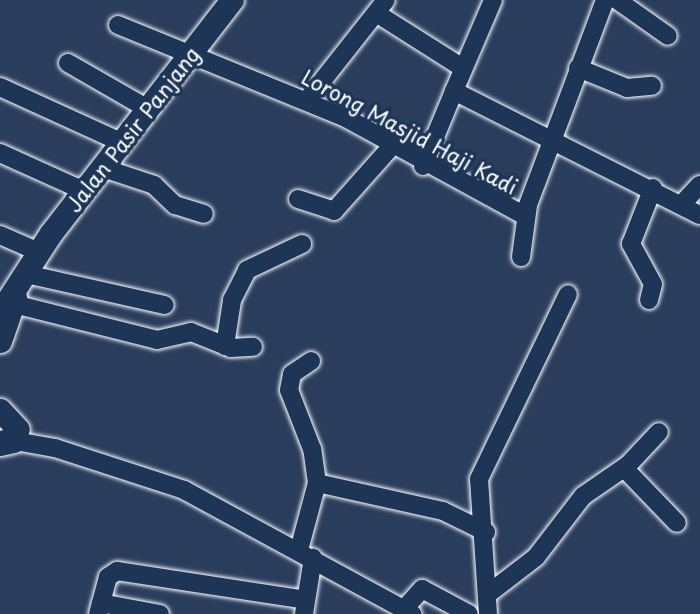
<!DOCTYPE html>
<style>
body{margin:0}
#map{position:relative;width:700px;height:614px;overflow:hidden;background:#2b3d5d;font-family:"Playpen Sans",sans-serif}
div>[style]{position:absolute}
.roads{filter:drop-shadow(0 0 2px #fff) drop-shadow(0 0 2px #fff)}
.minor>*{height:18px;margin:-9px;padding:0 9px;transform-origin:9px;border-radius:9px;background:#1d3557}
.major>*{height:23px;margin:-11.5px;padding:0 11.5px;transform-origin:11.5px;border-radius:11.5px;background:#1d3557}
span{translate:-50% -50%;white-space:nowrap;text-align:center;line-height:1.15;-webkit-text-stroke:7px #1d3557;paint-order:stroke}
.street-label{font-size:21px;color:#fff}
</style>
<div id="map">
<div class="roads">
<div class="minor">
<i style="left:493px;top:0;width:99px;rotate:113.2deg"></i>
<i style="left:454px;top:91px;width:275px;rotate:26.8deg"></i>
<i style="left:617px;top:0;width:62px;rotate:35.2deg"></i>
<i style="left:376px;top:13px;width:103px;rotate:32.3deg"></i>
<i style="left:118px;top:25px;width:246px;rotate:22.2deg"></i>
<i style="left:346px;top:118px;width:204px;rotate:28.7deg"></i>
<i style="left:68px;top:63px;width:92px;rotate:29.9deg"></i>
<i style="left:578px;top:68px;width:53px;rotate:22.2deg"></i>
<i style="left:627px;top:88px;width:25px;rotate:-5deg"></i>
<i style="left:0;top:87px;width:135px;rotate:24.5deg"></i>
<i style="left:307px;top:100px;width:127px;rotate:-51.7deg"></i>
<i style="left:0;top:153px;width:92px;rotate:24.3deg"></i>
<i style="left:423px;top:166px;width:81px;rotate:-67.5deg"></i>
<i style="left:103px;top:168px;width:54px;rotate:18.4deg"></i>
<i style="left:154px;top:185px;width:29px;rotate:44deg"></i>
<i style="left:175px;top:205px;width:30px;rotate:17deg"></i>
<i style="left:298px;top:199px;width:38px;rotate:18deg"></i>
<i style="left:334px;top:211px;width:87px;rotate:-48.3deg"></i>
<i style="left:682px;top:204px;width:26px;rotate:-47deg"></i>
<i style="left:0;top:235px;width:43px;rotate:23.6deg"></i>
<i style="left:521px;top:257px;width:52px;rotate:-82.3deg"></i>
<i style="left:528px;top:205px;width:219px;rotate:-69.4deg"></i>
<i style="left:26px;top:274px;width:142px;rotate:12.6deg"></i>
<i style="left:649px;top:300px;width:16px;rotate:-76deg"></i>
<i style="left:653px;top:284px;width:46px;rotate:-118.8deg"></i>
<i style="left:631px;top:244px;width:60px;rotate:-68.6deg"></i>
<i style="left:14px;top:304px;width:147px;rotate:14.1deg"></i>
<i style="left:157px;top:340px;width:35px;rotate:-13deg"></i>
<i style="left:191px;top:332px;width:43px;rotate:21.8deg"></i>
<i style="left:231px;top:348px;width:22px;rotate:-3deg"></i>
<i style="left:225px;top:346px;width:47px;rotate:-81.3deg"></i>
<i style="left:232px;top:300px;width:34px;rotate:-63deg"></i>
<i style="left:247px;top:270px;width:61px;rotate:-25.3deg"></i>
<i style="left:4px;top:439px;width:52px;rotate:10deg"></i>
<i style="left:55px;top:448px;width:136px;rotate:18deg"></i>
<i style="left:184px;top:490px;width:260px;rotate:28.5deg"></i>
<i style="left:624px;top:468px;width:76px;rotate:46.1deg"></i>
<i style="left:317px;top:483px;width:129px;rotate:12.5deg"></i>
<i style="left:443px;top:511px;width:48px;rotate:26deg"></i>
<i style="left:299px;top:550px;width:69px;rotate:-75deg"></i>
<i style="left:317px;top:483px;width:34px;rotate:-98deg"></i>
<i style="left:312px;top:449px;width:63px;rotate:-111.3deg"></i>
<i style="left:289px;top:390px;width:16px;rotate:-79deg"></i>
<i style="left:292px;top:374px;width:23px;rotate:-34deg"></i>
<i style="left:488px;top:594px;width:61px;rotate:-37.6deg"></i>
<i style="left:536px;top:557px;width:77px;rotate:-52.4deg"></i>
<i style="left:583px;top:496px;width:55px;rotate:-34.6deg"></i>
<i style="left:628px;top:465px;width:45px;rotate:-46.8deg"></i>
<i style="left:101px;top:603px;width:27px;rotate:-75deg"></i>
<i style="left:108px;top:577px;width:11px;rotate:-34deg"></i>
<i style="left:117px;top:571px;width:191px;rotate:8.7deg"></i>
<i style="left:404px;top:609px;width:27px;rotate:-48deg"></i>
<i style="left:422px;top:589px;width:53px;rotate:28deg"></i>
<i style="left:98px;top:614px;width:11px;rotate:-75deg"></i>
<i style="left:101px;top:603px;width:60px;rotate:10.6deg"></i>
<i style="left:304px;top:614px;width:57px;rotate:-80.9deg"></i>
<i style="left:488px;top:614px;width:135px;rotate:-93.8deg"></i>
<i style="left:479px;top:479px;width:205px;rotate:-64.3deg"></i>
</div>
<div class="major">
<i style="left:0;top:312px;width:94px;rotate:-57.2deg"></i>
<i style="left:51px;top:233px;width:295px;rotate:-52.2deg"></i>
<i style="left:0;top:341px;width:46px;rotate:-70.8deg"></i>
<i style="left:0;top:410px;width:26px;rotate:47deg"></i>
<i style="left:0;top:444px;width:14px;rotate:-12deg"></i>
</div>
</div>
<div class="street-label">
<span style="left:132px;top:129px;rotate:-52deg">Jalan Pasir Panjang</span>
<span style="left:410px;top:131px;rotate:28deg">Lorong Masjid Haji Kadi</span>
</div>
</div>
